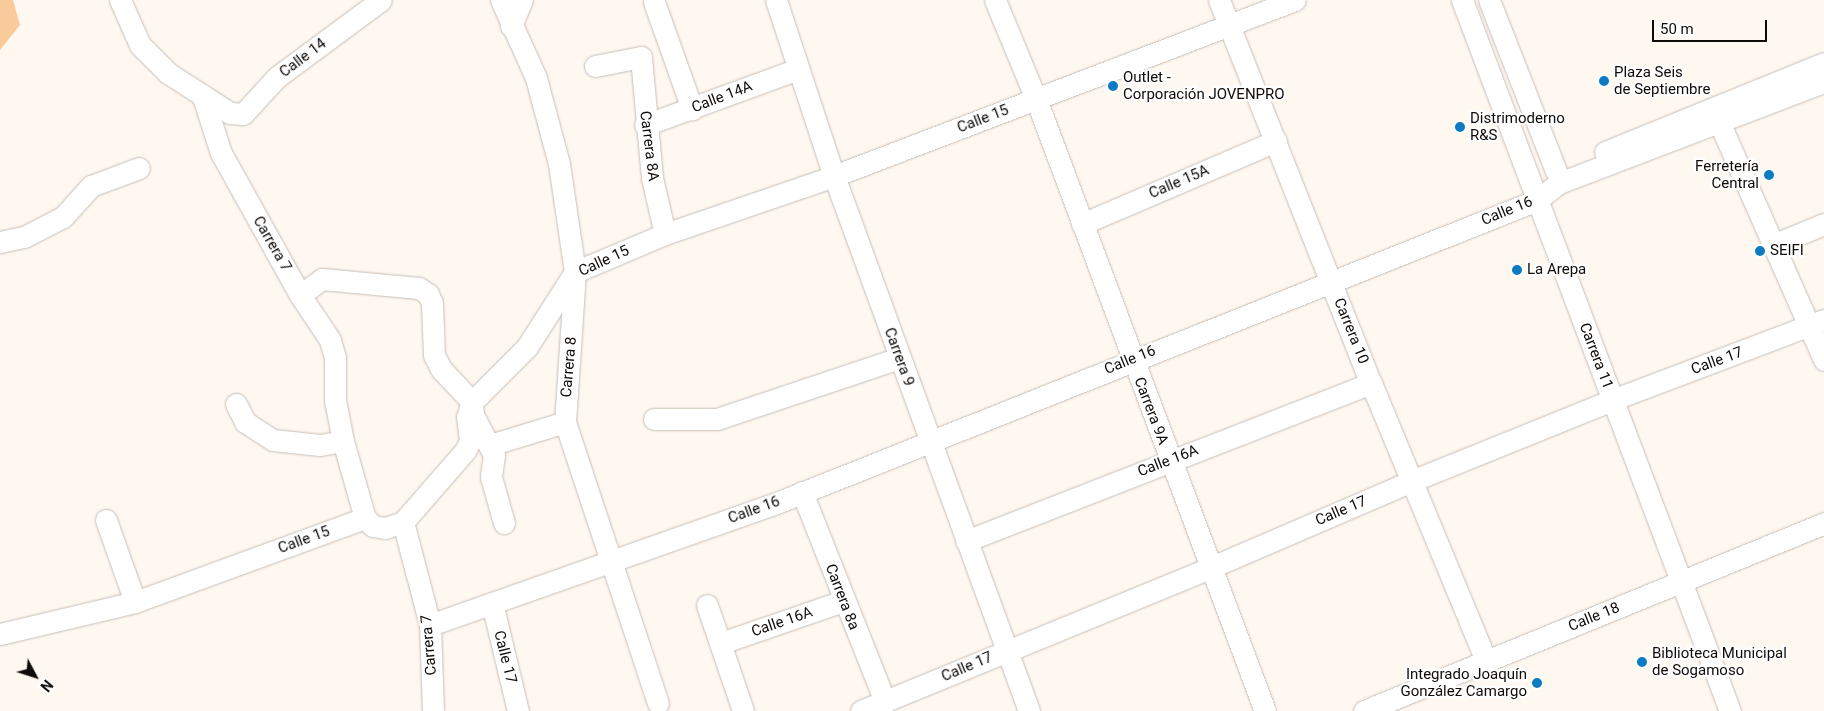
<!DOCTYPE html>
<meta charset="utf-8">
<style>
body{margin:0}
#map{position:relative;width:1824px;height:711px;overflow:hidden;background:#fff8f1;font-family:Roboto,sans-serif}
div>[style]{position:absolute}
.green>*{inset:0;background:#f9cb9b}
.roads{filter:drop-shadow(0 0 1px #c6beb6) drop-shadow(0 0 1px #c6beb6)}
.minor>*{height:21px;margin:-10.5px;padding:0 10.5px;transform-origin:10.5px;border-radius:10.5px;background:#fff}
.dots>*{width:14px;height:14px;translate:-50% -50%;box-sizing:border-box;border:2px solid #fff;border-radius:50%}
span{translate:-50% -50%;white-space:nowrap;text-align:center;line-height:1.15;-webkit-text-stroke:4.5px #fff;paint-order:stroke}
.street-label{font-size:15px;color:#0e0b09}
.poi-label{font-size:15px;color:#0e0b09}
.left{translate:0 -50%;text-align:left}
.right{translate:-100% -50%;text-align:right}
.north{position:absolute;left:10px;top:651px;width:50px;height:50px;-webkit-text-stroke:4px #fff;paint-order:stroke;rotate:130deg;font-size:14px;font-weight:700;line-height:20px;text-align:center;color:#0e0b09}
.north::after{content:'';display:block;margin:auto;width:18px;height:22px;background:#0e0b09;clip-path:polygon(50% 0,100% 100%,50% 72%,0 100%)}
.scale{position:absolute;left:1652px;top:20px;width:115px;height:22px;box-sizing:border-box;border:2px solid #0e0b09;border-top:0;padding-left:6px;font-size:15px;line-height:18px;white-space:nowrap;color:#0e0b09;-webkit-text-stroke:4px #fff;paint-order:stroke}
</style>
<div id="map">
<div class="green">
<i style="clip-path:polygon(0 0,13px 0,20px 25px,0 50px)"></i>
</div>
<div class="roads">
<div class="minor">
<i style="left:120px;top:0;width:49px;rotate:66deg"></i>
<i style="left:140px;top:45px;width:40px;rotate:45deg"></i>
<i style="left:168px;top:73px;width:74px;rotate:32.8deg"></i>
<i style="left:230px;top:113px;width:13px;rotate:4deg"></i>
<i style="left:243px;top:114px;width:50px;rotate:-47.4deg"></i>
<i style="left:277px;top:77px;width:129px;rotate:-36.5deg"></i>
<i style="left:501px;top:0;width:85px;rotate:65.8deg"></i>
<i style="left:536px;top:78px;width:89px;rotate:75deg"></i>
<i style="left:559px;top:164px;width:109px;rotate:81.6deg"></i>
<i style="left:575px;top:272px;width:150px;rotate:93.8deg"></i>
<i style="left:565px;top:422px;width:296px;rotate:71.7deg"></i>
<i style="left:776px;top:0;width:185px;rotate:71.8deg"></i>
<i style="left:834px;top:176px;width:569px;rotate:69.97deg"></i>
<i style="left:995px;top:0;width:107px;rotate:67.5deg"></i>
<i style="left:1036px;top:99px;width:653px;rotate:69.49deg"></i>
<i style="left:1219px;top:0;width:412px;rotate:68.4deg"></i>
<i style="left:1371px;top:383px;width:301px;rotate:67.5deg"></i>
<i style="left:1462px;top:0;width:760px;rotate:69.35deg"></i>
<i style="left:1489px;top:0;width:184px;rotate:68.6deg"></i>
<i style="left:654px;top:2px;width:114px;rotate:70.4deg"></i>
<i style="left:511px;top:26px;width:28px;rotate:-67deg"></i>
<i style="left:595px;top:66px;width:47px;rotate:-11.1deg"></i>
<i style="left:641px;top:57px;width:121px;rotate:84.8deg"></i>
<i style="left:652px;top:178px;width:57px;rotate:76.9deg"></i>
<i style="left:203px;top:97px;width:59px;rotate:72.2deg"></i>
<i style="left:221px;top:153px;width:162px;rotate:60.9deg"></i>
<i style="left:300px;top:295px;width:54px;rotate:56.3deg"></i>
<i style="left:330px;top:340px;width:18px;rotate:74deg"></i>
<i style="left:335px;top:357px;width:43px;rotate:90deg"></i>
<i style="left:335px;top:400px;width:42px;rotate:79deg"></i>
<i style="left:343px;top:441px;width:80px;rotate:74.1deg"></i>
<i style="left:1717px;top:110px;width:14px;rotate:78deg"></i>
<i style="left:1720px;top:124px;width:258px;rotate:66.2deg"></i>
<i style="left:645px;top:125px;width:163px;rotate:-20.1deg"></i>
<i style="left:1605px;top:152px;width:236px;rotate:-22.1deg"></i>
<i style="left:1082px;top:224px;width:211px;rotate:-23.2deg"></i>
<i style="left:0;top:242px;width:25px;rotate:-12deg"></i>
<i style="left:24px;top:237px;width:44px;rotate:-27.1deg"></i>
<i style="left:63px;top:217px;width:42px;rotate:-47.9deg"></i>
<i style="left:91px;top:186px;width:51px;rotate:-20.6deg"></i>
<i style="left:1773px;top:245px;width:55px;rotate:-22.4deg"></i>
<i style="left:300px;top:295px;width:27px;rotate:-36deg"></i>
<i style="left:322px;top:279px;width:97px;rotate:5.3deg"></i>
<i style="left:419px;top:288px;width:11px;rotate:34deg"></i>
<i style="left:428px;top:294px;width:10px;rotate:66deg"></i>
<i style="left:432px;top:303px;width:52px;rotate:87.8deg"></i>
<i style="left:434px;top:355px;width:16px;rotate:63deg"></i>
<i style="left:441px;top:369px;width:45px;rotate:46.8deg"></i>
<i style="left:472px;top:402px;width:13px;rotate:86deg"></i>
<i style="left:473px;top:415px;width:45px;rotate:62.3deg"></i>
<i style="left:494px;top:455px;width:22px;rotate:98deg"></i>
<i style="left:491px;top:477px;width:48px;rotate:74.2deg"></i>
<i style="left:236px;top:404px;width:20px;rotate:63deg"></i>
<i style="left:245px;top:422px;width:33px;rotate:33deg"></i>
<i style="left:273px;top:440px;width:47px;rotate:6.1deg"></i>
<i style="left:320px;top:445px;width:23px;rotate:-10deg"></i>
<i style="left:654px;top:419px;width:63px"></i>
<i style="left:717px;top:419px;width:192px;rotate:-18.5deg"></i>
<i style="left:490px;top:445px;width:78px;rotate:-17deg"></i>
<i style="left:802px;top:492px;width:226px;rotate:68.4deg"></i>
<i style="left:106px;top:520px;width:87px;rotate:70.5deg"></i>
<i style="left:403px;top:522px;width:106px;rotate:75.3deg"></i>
<i style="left:430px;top:625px;width:86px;rotate:88deg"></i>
<i style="left:966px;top:541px;width:435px;rotate:-21.3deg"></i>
<i style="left:492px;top:603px;width:111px;rotate:76.5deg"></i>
<i style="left:707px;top:605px;width:112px;rotate:71.2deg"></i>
<i style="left:430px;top:625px;width:365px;rotate:-19.4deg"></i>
<i style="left:774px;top:504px;width:821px;rotate:-21.72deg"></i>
<i style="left:1537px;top:200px;width:28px;rotate:-38deg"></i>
<i style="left:1559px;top:183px;width:284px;rotate:-20.9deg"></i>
<i style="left:0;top:634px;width:139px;rotate:-13.3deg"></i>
<i style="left:135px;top:602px;width:245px;rotate:-20.1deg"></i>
<i style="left:365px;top:518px;width:11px;rotate:45deg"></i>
<i style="left:373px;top:526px;width:12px;rotate:9deg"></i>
<i style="left:385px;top:528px;width:19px;rotate:-18deg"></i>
<i style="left:403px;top:522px;width:94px;rotate:-48.9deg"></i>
<i style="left:465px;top:451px;width:11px;rotate:-63deg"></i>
<i style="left:470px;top:441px;width:24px;rotate:-97deg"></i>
<i style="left:467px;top:417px;width:16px;rotate:-72deg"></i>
<i style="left:472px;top:402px;width:78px;rotate:-45deg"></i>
<i style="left:527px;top:347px;width:89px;rotate:-57.4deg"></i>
<i style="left:575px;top:272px;width:98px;rotate:-22.9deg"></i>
<i style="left:665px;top:234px;width:179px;rotate:-18.9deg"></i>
<i style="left:834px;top:176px;width:493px;rotate:-20.9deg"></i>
<i style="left:721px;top:643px;width:129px;rotate:-19deg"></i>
<i style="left:861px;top:711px;width:379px;rotate:-22.3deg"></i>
<i style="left:1212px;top:567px;width:220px;rotate:-23.3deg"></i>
<i style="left:1414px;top:480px;width:214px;rotate:-22deg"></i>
<i style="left:1612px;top:400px;width:227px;rotate:-20.7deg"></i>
<i style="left:1364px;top:711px;width:497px;rotate:-22.2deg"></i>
</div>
</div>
<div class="dots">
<i style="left:1604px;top:81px;background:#0d7ac4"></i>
<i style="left:1113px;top:86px;background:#0d7ac4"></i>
<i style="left:1460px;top:127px;background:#0d7ac4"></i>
<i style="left:1769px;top:175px;background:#0d7ac4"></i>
<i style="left:1760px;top:251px;background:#0d7ac4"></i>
<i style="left:1517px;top:270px;background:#0d7ac4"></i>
<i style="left:1642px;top:662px;background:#0d7ac4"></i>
<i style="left:1537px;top:683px;background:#0d7ac4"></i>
</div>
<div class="street-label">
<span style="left:303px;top:58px;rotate:-37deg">Calle 14</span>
<span style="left:722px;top:97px;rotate:-21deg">Calle 14A</span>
<span style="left:983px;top:119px;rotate:-21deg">Calle 15</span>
<span style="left:649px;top:146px;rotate:83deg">Carrera 8A</span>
<span style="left:1179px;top:182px;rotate:-23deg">Calle 15A</span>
<span style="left:1507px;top:211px;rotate:-22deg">Calle 16</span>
<span style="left:272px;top:244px;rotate:60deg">Carrera 7</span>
<span style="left:604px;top:261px;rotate:-25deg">Calle 15</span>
<span style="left:1351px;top:331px;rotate:68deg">Carrera 10</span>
<span style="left:1596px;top:356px;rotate:69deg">Carrera 11</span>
<span style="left:899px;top:357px;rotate:70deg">Carrera 9</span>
<span style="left:1130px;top:360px;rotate:-22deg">Calle 16</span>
<span style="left:1717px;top:361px;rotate:-20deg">Calle 17</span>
<span style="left:569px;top:367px;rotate:-85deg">Carrera 8</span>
<span style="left:1151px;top:411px;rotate:69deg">Carrera 9A</span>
<span style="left:1168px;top:461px;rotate:-21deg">Calle 16A</span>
<span style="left:754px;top:510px;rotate:-20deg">Calle 16</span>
<span style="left:1341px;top:511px;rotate:-23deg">Calle 17</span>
<span style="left:304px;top:540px;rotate:-20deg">Calle 15</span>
<span style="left:842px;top:597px;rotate:69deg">Carrera 8a</span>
<span style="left:1594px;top:617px;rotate:-22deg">Calle 18</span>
<span style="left:782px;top:622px;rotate:-19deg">Calle 16A</span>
<span style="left:429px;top:645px;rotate:-95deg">Carrera 7</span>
<span style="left:505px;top:657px;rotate:76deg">Calle 17</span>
<span style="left:967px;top:667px;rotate:-23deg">Calle 17</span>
</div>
<div class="poi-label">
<span class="left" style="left:1614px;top:81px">Plaza Seis<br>de Septiembre</span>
<span class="left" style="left:1123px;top:86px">Outlet -<br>Corporación JOVENPRO</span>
<span class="left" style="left:1470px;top:127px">Distrimoderno<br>R&amp;S</span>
<span class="right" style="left:1759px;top:175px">Ferretería<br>Central</span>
<span class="left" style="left:1770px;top:251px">SEIFI</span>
<span class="left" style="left:1527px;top:270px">La Arepa</span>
<span class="left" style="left:1652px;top:662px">Biblioteca Municipal<br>de Sogamoso</span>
<span class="right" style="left:1527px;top:683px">Integrado Joaquín<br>González Camargo</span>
</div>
<div class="north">N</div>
<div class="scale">50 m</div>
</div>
